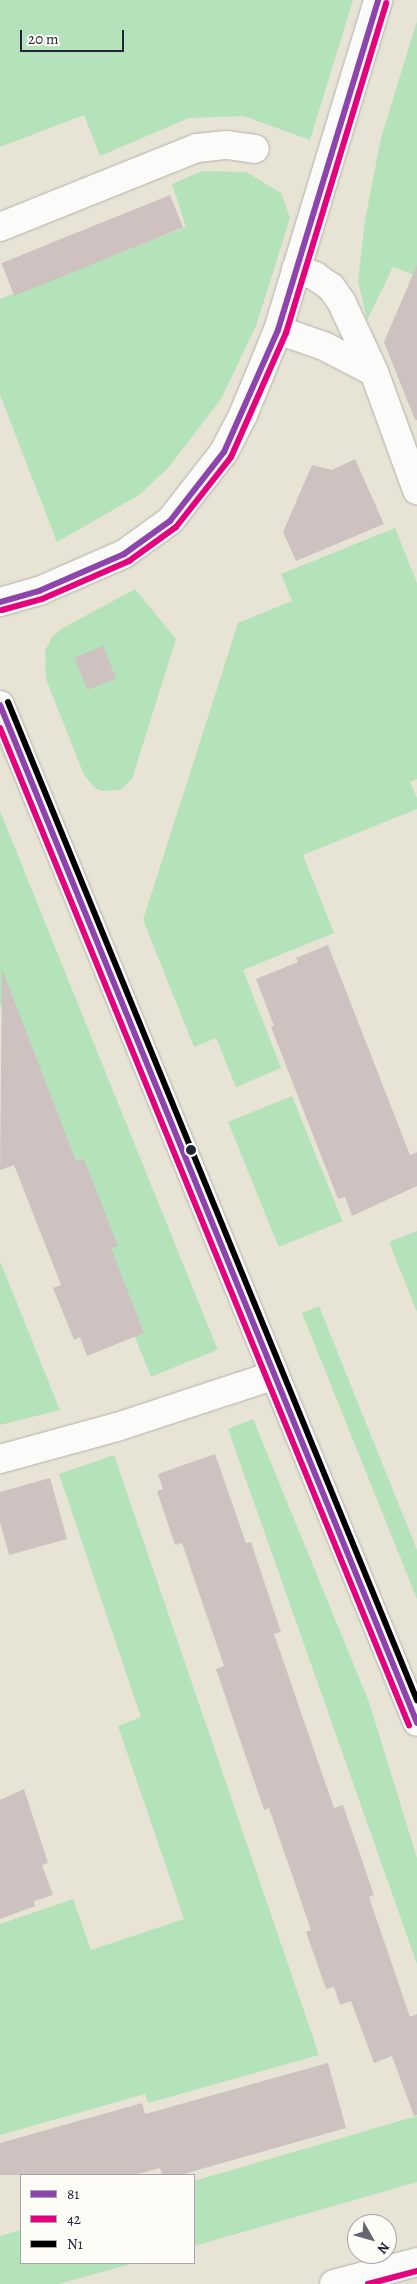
<!DOCTYPE html>
<style>
body{margin:0}
#map{position:relative;width:417px;height:2284px;overflow:hidden;background:#e7e4d5;font-family:Alegreya,serif}
div>[style]{position:absolute}
.green>*{inset:0;background:#b4e2ba;transform-origin:0 0}
.building>*{inset:0;background:#cec2c1;transform-origin:0 0}
.roads{filter:drop-shadow(0 0 1px #b2b0a9) drop-shadow(0 0 1px #b2b0a9)}
.minor>*{height:28px;margin:-14px;padding:0 14px;transform-origin:14px;border-radius:14px;background:#fbfbf9}
.major>*{height:28px;margin:-14px;padding:0 14px;transform-origin:14px;border-radius:14px;background:#fbfbf9}
.bus-1>*{height:6px;margin:-3px;padding:0 3px;transform-origin:3px;border-radius:3px;background:#8e44ad}
.bus-2>*{height:6px;margin:-3px;padding:0 3px;transform-origin:3px;border-radius:3px;background:#e5007d}
.bus-3>*{height:6px;margin:-3px;padding:0 3px;transform-origin:3px;border-radius:3px;background:#000}
.dots>*{width:14px;height:14px;translate:-50% -50%;box-sizing:border-box;border:2px solid #fdfcf7;border-radius:50%}
span{translate:-50% -50%;white-space:nowrap;text-align:center;line-height:1.15;-webkit-text-stroke:5px #fdfcf7;paint-order:stroke}
.legend{position:absolute;left:20px;top:2174px;width:175px;height:90px;box-sizing:border-box;background:#fdfcf7;border:1px solid #a5a5ac;margin:0;padding:6px 9px;list-style:none;font-size:15px;color:#22223b}
.legend li{display:flex;align-items:center;gap:10px;height:25px}
.legend b{width:25px;border:1px solid #a5a5ac}
.north{position:absolute;left:347px;top:2214px;width:50px;height:50px;box-sizing:border-box;background:#fdfcf7;border:1px solid #a5a5ac;border-radius:50%;rotate:128deg;font-size:14px;font-weight:700;line-height:20px;text-align:center;color:#22223b}
.north::after{content:'';display:block;margin:auto;width:18px;height:22px;background:#676671;clip-path:polygon(50% 0,100% 100%,50% 72%,0 100%)}
.scale{position:absolute;left:20px;top:30px;width:104px;height:22px;box-sizing:border-box;border:2px solid #22223b;border-top:0;padding-left:6px;font-size:15px;line-height:18px;white-space:nowrap;color:#22223b;-webkit-text-stroke:4px #fdfcf7;paint-order:stroke}
</style>
<div id="map">
<div class="green">
<i style="clip-path:polygon(0 0,353px 0,310px 140px,244px 116px,189px 118px,100px 156px,84px 115px,0 147px)"></i>
<i style="clip-path:polygon(417px 21px,417px 286px,412px 274px,393px 267px,367px 320px,358px 281px,365px 220px,381px 138px)"></i>
<i style="clip-path:polygon(202px 171px,246px 172px,281px 193px,290px 218px,256px 326px,221px 399px,168px 468px,139px 495px,57px 542px,0 395px,0 299px,186px 227px,172px 184px)"></i>
<i style="clip-path:polygon(395px 528px,417px 583px,417px 779px,410px 782px,417px 798px,417px 809px,303px 855px,334px 933px,243px 970px,281px 1068px,236px 1087px,216px 1038px,194px 1047px,143px 920px,238px 623px,292px 601px,281px 574px)"></i>
<i style="clip-path:polygon(135px 589px,176px 639px,132px 779px,120px 790px,103px 791px,95px 788px,84px 775px,46px 679px,45px 651px,52px 637px,63px 628px)"></i>
<i style="left:0;top:811px;width:581px;height:72px;rotate:68deg"></i>
<i style="left:292px;top:1096px;width:135px;height:69px;rotate:68deg"></i>
<i style="clip-path:polygon(417px 1231px,417px 1312px,389px 1242px)"></i>
<i style="clip-path:polygon(0 1261px,60px 1410px,0 1425px)"></i>
<i style="clip-path:polygon(319px 1306px,417px 1550px,417px 1599px,302px 1313px)"></i>
<i style="clip-path:polygon(253px 1419px,369px 1702px,417px 1858px,417px 1964px,228px 1429px)"></i>
<i style="clip-path:polygon(114px 1455px,319px 2055px,148px 2103px,145px 2094px,0 2135px,0 1924px,73px 1899px,91px 1950px,184px 1919px,118px 1726px,141px 1717px,59px 1474px)"></i>
<i style="clip-path:polygon(417px 2116px,417px 2182px,194px 2246px,194px 2181px)"></i>
<i style="clip-path:polygon(21px 2230px,21px 2263px,134px 2263px,59px 2284px,0 2284px,0 2236px)"></i>
</div>
<div class="building">
<i style="left:170px;top:195px;width:35px;height:182px;rotate:68deg"></i>
<i style="clip-path:polygon(417px 265px,417px 420px,415px 420px,384px 342px)"></i>
<i style="clip-path:polygon(355px 459px,384px 524px,296px 561px,283px 532px,312px 465px,332px 470px)"></i>
<i style="left:103px;top:646px;width:35px;height:31px;rotate:68deg"></i>
<i style="clip-path:polygon(328px 945px,410px 1155px,417px 1152px,417px 1186px,352px 1216px,345px 1197px,338px 1199px,271px 1027px,274px 1026px,256px 979px,298px 962px,296px 958px)"></i>
<i style="clip-path:polygon(2px 969px,76px 1161px,84px 1159px,118px 1246px,111px 1248px,144px 1333px,87px 1356px,80px 1337px,74px 1340px,53px 1288px,61px 1285px,14px 1165px,0 1170px)"></i>
<i style="clip-path:polygon(215px 1454px,246px 1543px,251px 1542px,281px 1632px,274px 1634px,334px 1808px,343px 1805px,374px 1895px,369px 1897px,410px 2017px,417px 2014px,417px 2115px,414px 2116px,392px 2056px,374px 2063px,351px 2001px,340px 2005px,334px 1987px,326px 1989px,306px 1932px,311px 1930px,269px 1808px,264px 1810px,216px 1669px,224px 1666px,182px 1543px,175px 1545px,157px 1491px,163px 1489px,158px 1474px)"></i>
<i style="clip-path:polygon(50px 1478px,67px 1539px,9px 1555px,0 1522px,0 1492px)"></i>
<i style="clip-path:polygon(24px 1789px,48px 1863px,42px 1865px,53px 1895px,34px 1901px,35px 1906px,0 1919px,0 1800px)"></i>
<i style="clip-path:polygon(328px 2063px,346px 2128px,180px 2175px,162px 2175px,160px 2168px,134px 2175px,0 2175px,0 2143px,142px 2103px,145px 2114px)"></i>
</div>
<div class="roads">
<div class="minor">
<i style="left:0;top:227px;width:212px;rotate:-21.9deg"></i>
<i style="left:197px;top:148px;width:30px;rotate:-6deg"></i>
<i style="left:227px;top:145px;width:28px;rotate:8deg"></i>
<i style="left:296px;top:269px;width:20px;rotate:20deg"></i>
<i style="left:315px;top:276px;width:19px;rotate:35deg"></i>
<i style="left:331px;top:287px;width:19px;rotate:55deg"></i>
<i style="left:342px;top:303px;width:76px;rotate:65.1deg"></i>
<i style="left:374px;top:372px;width:126px;rotate:70deg"></i>
<i style="left:278px;top:330px;width:49px;rotate:19.2deg"></i>
<i style="left:324px;top:346px;width:56px;rotate:27.5deg"></i>
<i style="left:0;top:602px;width:41px;rotate:-15.8deg"></i>
<i style="left:39px;top:591px;width:93px;rotate:-23.5deg"></i>
<i style="left:124px;top:554px;width:57px;rotate:-35.7deg"></i>
<i style="left:170px;top:521px;width:88px;rotate:-52deg"></i>
<i style="left:224px;top:452px;width:42px;rotate:-62.8deg"></i>
<i style="left:243px;top:415px;width:92px;rotate:-67.6deg"></i>
<i style="left:278px;top:330px;width:345px;rotate:-73.1deg"></i>
<i style="left:0;top:1459px;width:121px;rotate:-15.3deg"></i>
<i style="left:117px;top:1427px;width:166px;rotate:-18.2deg"></i>
<i style="left:334px;top:2284px;width:86px;rotate:-14.8deg"></i>
</div>
<div class="major">
<i style="left:0;top:705px;width:1099px;rotate:67.7deg"></i>
</div>
</div>
<div class="bus-1">
<i style="left:0;top:602px;width:41px;rotate:-15.8deg"></i>
<i style="left:39px;top:591px;width:93px;rotate:-23.5deg"></i>
<i style="left:124px;top:554px;width:57px;rotate:-35.7deg"></i>
<i style="left:170px;top:521px;width:88px;rotate:-52deg"></i>
<i style="left:224px;top:452px;width:133px;rotate:-66.1deg"></i>
<i style="left:278px;top:330px;width:345px;rotate:-73.1deg"></i>
<i style="left:0;top:705px;width:1100px;rotate:67.72deg"></i>
</div>
<div class="bus-2">
<i style="left:2px;top:610px;width:41px;rotate:-15.4deg"></i>
<i style="left:42px;top:599px;width:95px;rotate:-23.6deg"></i>
<i style="left:129px;top:561px;width:58px;rotate:-35.9deg"></i>
<i style="left:176px;top:527px;width:89px;rotate:-51.8deg"></i>
<i style="left:231px;top:457px;width:136px;rotate:-66.1deg"></i>
<i style="left:286px;top:333px;width:345px;rotate:-73.1deg"></i>
<i style="left:0;top:728px;width:1078px;rotate:67.7deg"></i>
<i style="left:368px;top:2284px;width:51px;rotate:-14.9deg"></i>
</div>
<div class="bus-3">
<i style="left:8px;top:702px;width:1079px;rotate:67.72deg"></i>
</div>
<div class="dots">
<i style="left:191px;top:1150px;background:#22223b"></i>
</div>
<ul class="legend">
<li><b style="height:6px;background:#8e44ad"></b>81</li>
<li><b style="height:6px;background:#e5007d"></b>42</li>
<li><b style="height:6px;background:#000"></b>N1</li>
</ul>
<div class="north">N</div>
<div class="scale">20 m</div>
</div>
